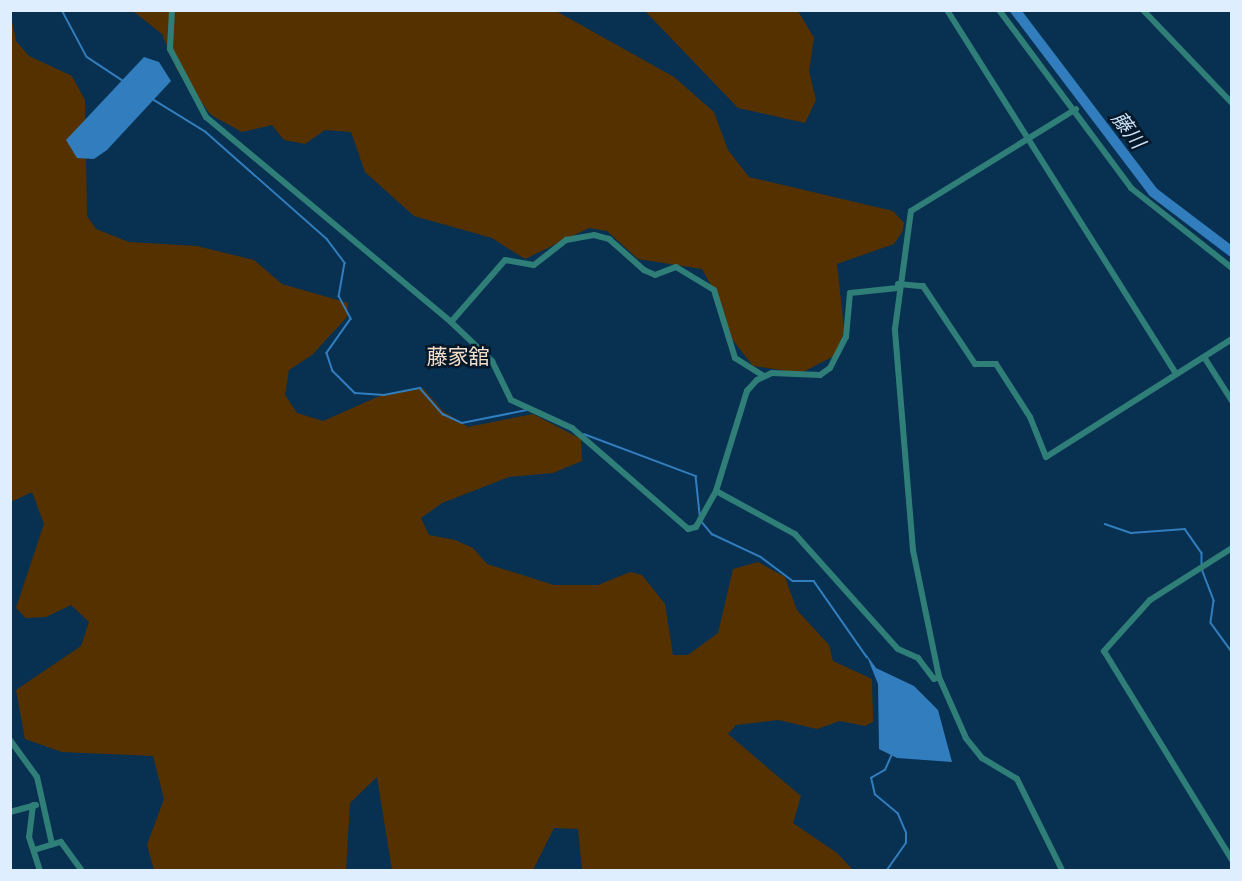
<!DOCTYPE html>
<meta charset="utf-8">
<style>
body{margin:0}
#map{position:relative;width:1242px;height:881px;overflow:hidden;background:#083050;font-family:Cabin,"Noto Sans JP",sans-serif}
div>[style]{position:absolute}
.green>*{inset:0;background:#563100}
.water>*{inset:0;background:#317dbd}
.stream>*{height:1.5px;margin:-0.75px;padding:0 0.75px;transform-origin:0.75px;border-radius:0.75px;background:#317dbd}
.river>*{height:10px;margin:-5px;padding:0 5px;transform-origin:5px;border-radius:5px;background:#317dbd}
.minor>*{height:6px;margin:-3px;padding:0 3px;transform-origin:3px;border-radius:3px;background:#2f7e78}
span{translate:-50% -50%;white-space:nowrap;text-align:center;line-height:1.15;-webkit-text-stroke:5px #04182a;paint-order:stroke}
.water-label{font-size:20px;color:#cbe0f5;font-style:italic}
.quarter-label{font-size:21px;color:#f7e0c9}
.frame{position:absolute;inset:0;border:12px solid #deeefe;pointer-events:none}
</style>
<div id="map">
<div class="green">
<i style="clip-path:polygon(10px 11px,16px 41px,29px 56px,72px 76px,85px 100px,87px 216px,96px 229px,129px 242px,197px 246px,254px 260px,282px 284px,348px 303px,347px 317px,312px 355px,289px 370px,285px 395px,297px 413px,323px 421px,382px 395px,423px 388px,443px 411px,468px 427px,533px 414px,581px 439px,582px 461px,553px 473px,509px 477px,442px 503px,421px 518px,429px 535px,455px 540px,473px 548px,487px 564px,554px 585px,598px 585px,630px 572px,642px 575px,665px 604px,673px 655px,688px 655px,718px 633px,733px 569px,758px 562px,785px 577px,797px 610px,829px 645px,833px 661px,872px 679px,873px 722px,865px 726px,840px 721px,817px 729px,778px 720px,736px 725px,728px 734px,801px 796px,793px 823px,837px 853px,853px 870px,582px 870px,578px 829px,554px 828px,533px 870px,392px 870px,377px 777px,350px 803px,346px 870px,154px 870px,147px 845px,164px 799px,153px 756px,62px 752px,25px 739px,16px 690px,81px 646px,89px 622px,71px 605px,46px 617px,26px 618px,16px 608px,44px 524px,32px 492px,11px 502px)"></i>
<i style="clip-path:polygon(133px 11px,556px 11px,674px 77px,714px 112px,728px 150px,749px 177px,893px 211px,904px 223px,902px 232px,894px 244px,837px 264px,844px 329px,838px 354px,801px 373px,753px 366px,728px 334px,723px 308px,702px 269px,638px 259px,607px 231px,589px 228px,525px 259px,492px 238px,414px 216px,365px 172px,351px 132px,325px 130px,305px 144px,284px 140px,272px 125px,242px 132px,211px 115px,177px 70px,162px 34px)"></i>
<i style="clip-path:polygon(645px 11px,798px 11px,814px 38px,809px 71px,816px 100px,805px 123px,738px 108px)"></i>
</div>
<div class="water">
<i style="clip-path:polygon(144px 57px,159px 62px,171px 81px,107px 150px,94px 159px,77px 158px,66px 140px)"></i>
<i style="clip-path:polygon(866px 654px,876px 668px,914px 686px,938px 710px,952px 762px,897px 758px,879px 749px,878px 684px)"></i>
</div>
<div class="stream">
<i style="left:62px;top:10px;width:53px;rotate:62deg"></i>
<i style="left:87px;top:57px;width:42px;rotate:33.3deg"></i>
<i style="left:154px;top:100px;width:61px;rotate:31.6deg"></i>
<i style="left:206px;top:132px;width:162px;rotate:41.5deg"></i>
<i style="left:327px;top:239px;width:30px;rotate:53deg"></i>
<i style="left:345px;top:263px;width:34px;rotate:100deg"></i>
<i style="left:339px;top:296px;width:26px;rotate:62deg"></i>
<i style="left:351px;top:319px;width:42px;rotate:125.2deg"></i>
<i style="left:327px;top:353px;width:19px;rotate:72deg"></i>
<i style="left:333px;top:371px;width:31px;rotate:45deg"></i>
<i style="left:355px;top:393px;width:29px;rotate:4deg"></i>
<i style="left:384px;top:395px;width:37px;rotate:-11deg"></i>
<i style="left:420px;top:388px;width:35px;rotate:49deg"></i>
<i style="left:443px;top:414px;width:21px;rotate:25deg"></i>
<i style="left:462px;top:423px;width:66px;rotate:-11.3deg"></i>
<i style="left:584px;top:434px;width:120px;rotate:20.6deg"></i>
<i style="left:696px;top:476px;width:39px;rotate:84deg"></i>
<i style="left:702px;top:522px;width:16px;rotate:50deg"></i>
<i style="left:712px;top:534px;width:54px;rotate:25.1deg"></i>
<i style="left:761px;top:557px;width:40px;rotate:37deg"></i>
<i style="left:793px;top:581px;width:21px"></i>
<i style="left:814px;top:581px;width:93px;rotate:55.1deg"></i>
<i style="left:1105px;top:524px;width:28px;rotate:19deg"></i>
<i style="left:1131px;top:533px;width:54px;rotate:-4.2deg"></i>
<i style="left:1185px;top:529px;width:29px;rotate:55deg"></i>
<i style="left:1202px;top:553px;width:11px;rotate:90deg"></i>
<i style="left:1202px;top:569px;width:34px;rotate:69deg"></i>
<i style="left:1214px;top:601px;width:22px;rotate:98deg"></i>
<i style="left:1211px;top:623px;width:36px;rotate:54deg"></i>
<i style="left:887px;top:870px;width:33px;rotate:-55deg"></i>
<i style="left:906px;top:843px;width:10px;rotate:-90deg"></i>
<i style="left:906px;top:833px;width:21px;rotate:-113deg"></i>
<i style="left:898px;top:814px;width:30px;rotate:-140deg"></i>
<i style="left:875px;top:795px;width:17px;rotate:-103deg"></i>
<i style="left:871px;top:778px;width:16px;rotate:-30deg"></i>
<i style="left:885px;top:770px;width:17px;rotate:-66deg"></i>
</div>
<div class="river">
<i style="left:1015px;top:10px;width:228px;rotate:52.8deg"></i>
<i style="left:1153px;top:192px;width:99px;rotate:37.2deg"></i>
</div>
<div class="minor">
<i style="left:172px;top:10px;width:39px;rotate:93deg"></i>
<i style="left:170px;top:49px;width:77px;rotate:62.1deg"></i>
<i style="left:206px;top:117px;width:319px;rotate:39.9deg"></i>
<i style="left:451px;top:322px;width:57px;rotate:43.6deg"></i>
<i style="left:492px;top:361px;width:43px;rotate:64deg"></i>
<i style="left:511px;top:400px;width:67px;rotate:24.7deg"></i>
<i style="left:572px;top:428px;width:154px;rotate:41deg"></i>
<i style="left:688px;top:529px;width:8px;rotate:-14deg"></i>
<i style="left:696px;top:527px;width:41px;rotate:-60.9deg"></i>
<i style="left:716px;top:491px;width:105px;rotate:-72.8deg"></i>
<i style="left:747px;top:391px;width:15px;rotate:-48deg"></i>
<i style="left:757px;top:380px;width:17px;rotate:-25deg"></i>
<i style="left:772px;top:373px;width:48px;rotate:2.4deg"></i>
<i style="left:820px;top:375px;width:12px;rotate:-35deg"></i>
<i style="left:830px;top:368px;width:35px;rotate:-63deg"></i>
<i style="left:846px;top:337px;width:44px;rotate:-84.8deg"></i>
<i style="left:850px;top:293px;width:48px;rotate:-5.9deg"></i>
<i style="left:947px;top:10px;width:430px;rotate:57.8deg"></i>
<i style="left:999px;top:10px;width:222px;rotate:53.4deg"></i>
<i style="left:1131px;top:188px;width:129px;rotate:38.4deg"></i>
<i style="left:1143px;top:10px;width:129px;rotate:46.3deg"></i>
<i style="left:898px;top:284px;width:25px;rotate:5deg"></i>
<i style="left:923px;top:286px;width:94px;rotate:56.3deg"></i>
<i style="left:975px;top:364px;width:21px"></i>
<i style="left:996px;top:364px;width:63px;rotate:57.3deg"></i>
<i style="left:1030px;top:417px;width:43px;rotate:68.2deg"></i>
<i style="left:1046px;top:457px;width:220px;rotate:-32.4deg"></i>
<i style="left:451px;top:322px;width:82px;rotate:-48.9deg"></i>
<i style="left:505px;top:260px;width:29px;rotate:10deg"></i>
<i style="left:534px;top:265px;width:41px;rotate:-38deg"></i>
<i style="left:566px;top:240px;width:28px;rotate:-10deg"></i>
<i style="left:594px;top:235px;width:16px;rotate:15deg"></i>
<i style="left:609px;top:239px;width:47px;rotate:41.5deg"></i>
<i style="left:644px;top:270px;width:12px;rotate:24deg"></i>
<i style="left:655px;top:275px;width:22px;rotate:-21deg"></i>
<i style="left:676px;top:267px;width:44px;rotate:31.2deg"></i>
<i style="left:714px;top:290px;width:71px;rotate:72.8deg"></i>
<i style="left:735px;top:358px;width:32px;rotate:32deg"></i>
<i style="left:1204px;top:357px;width:52px;rotate:57.5deg"></i>
<i style="left:716px;top:491px;width:90px;rotate:28.6deg"></i>
<i style="left:795px;top:534px;width:154px;rotate:48.2deg"></i>
<i style="left:898px;top:649px;width:22px;rotate:24deg"></i>
<i style="left:918px;top:658px;width:26px;rotate:53deg"></i>
<i style="left:934px;top:679px;width:5px;rotate:-22deg"></i>
<i style="left:1232px;top:548px;width:97px;rotate:147.6deg"></i>
<i style="left:1150px;top:600px;width:69px;rotate:132deg"></i>
<i style="left:1104px;top:651px;width:245px;rotate:58.5deg"></i>
<i style="left:10px;top:740px;width:46px;rotate:53.9deg"></i>
<i style="left:37px;top:777px;width:69px;rotate:77.4deg"></i>
<i style="left:33px;top:805px;width:32px;rotate:97deg"></i>
<i style="left:29px;top:837px;width:35px;rotate:72deg"></i>
<i style="left:10px;top:812px;width:27px;rotate:-15deg"></i>
<i style="left:34px;top:850px;width:28px;rotate:-17deg"></i>
<i style="left:61px;top:842px;width:34px;rotate:54deg"></i>
<i style="left:1062px;top:870px;width:102px;rotate:-116.3deg"></i>
<i style="left:1017px;top:779px;width:41px;rotate:-149deg"></i>
<i style="left:982px;top:758px;width:26px;rotate:-129deg"></i>
<i style="left:966px;top:738px;width:67px;rotate:-113.9deg"></i>
<i style="left:939px;top:677px;width:130px;rotate:-101.6deg"></i>
<i style="left:913px;top:550px;width:222px;rotate:-94.7deg"></i>
<i style="left:895px;top:329px;width:119px;rotate:-82.3deg"></i>
<i style="left:911px;top:211px;width:194px;rotate:-31.7deg"></i>
</div>
<div class="water-label">
<span style="left:1128px;top:130px;rotate:53deg">藤川</span>
</div>
<div class="quarter-label">
<span style="left:458px;top:357px">藤家舘</span>
</div>
<div class="frame"></div>
</div>
